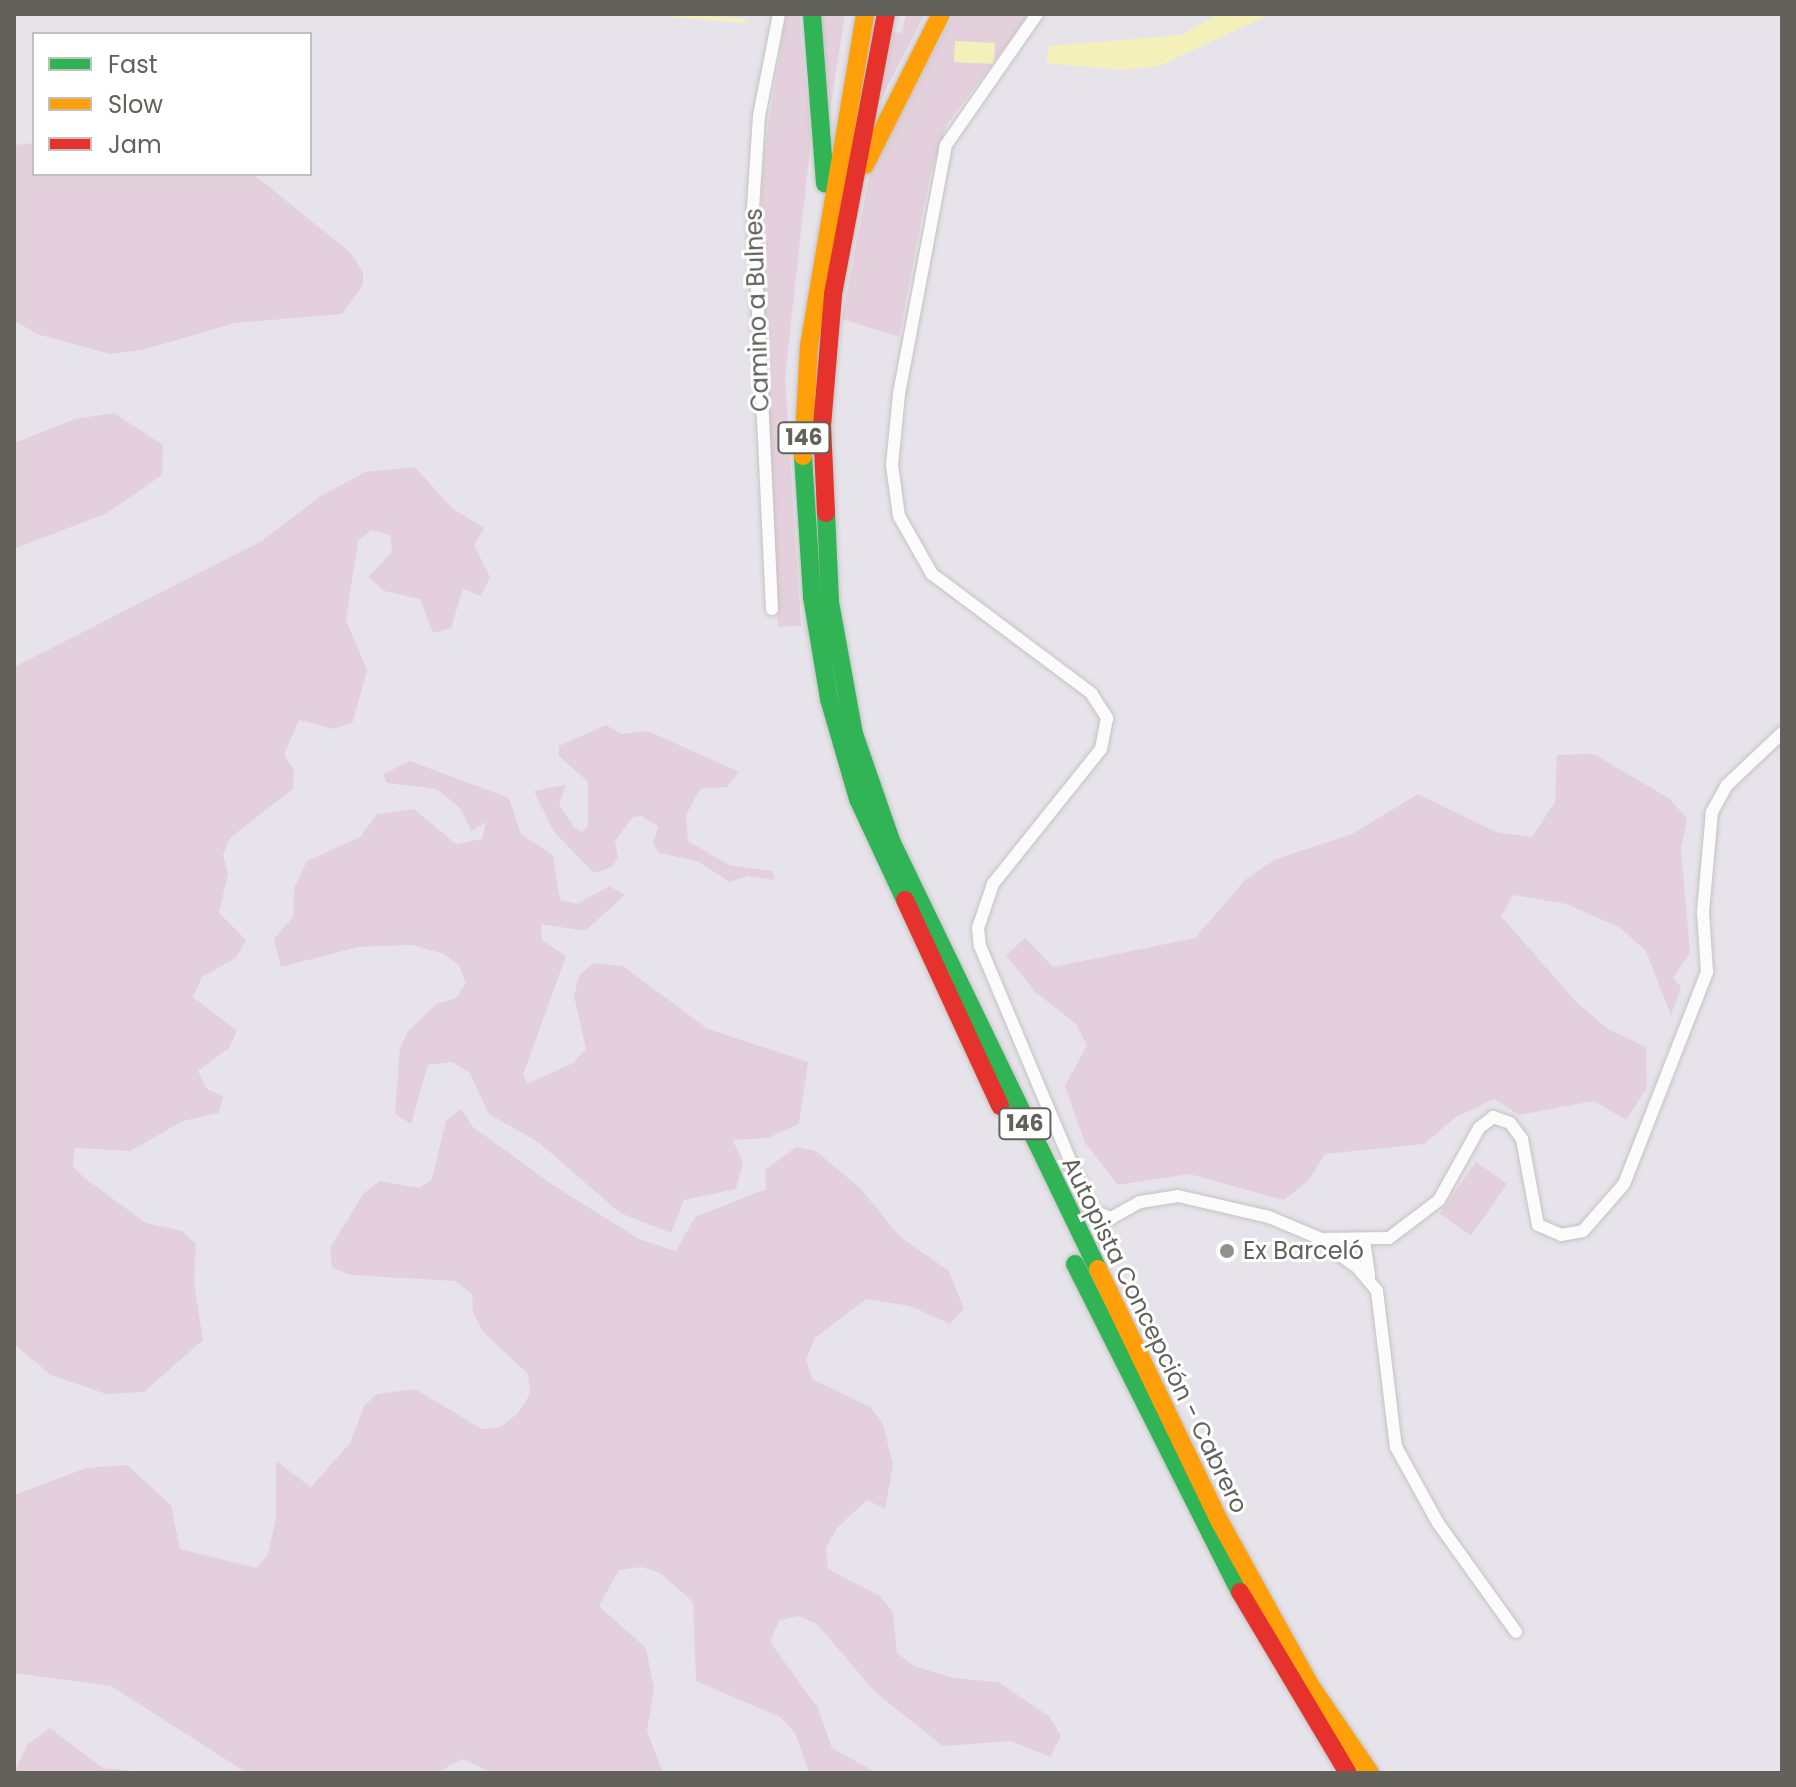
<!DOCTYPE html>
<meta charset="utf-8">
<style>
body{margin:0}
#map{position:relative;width:1796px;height:1787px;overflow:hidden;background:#e6e4ea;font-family:Poppins,sans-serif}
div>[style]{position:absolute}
.green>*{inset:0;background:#e4d0dc;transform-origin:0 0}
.water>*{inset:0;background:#f4f0ba;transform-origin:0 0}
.stream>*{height:4px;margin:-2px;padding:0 2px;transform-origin:2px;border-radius:2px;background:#f4f0ba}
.roads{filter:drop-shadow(0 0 2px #c4c3c3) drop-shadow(0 0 2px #c4c3c3)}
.street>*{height:12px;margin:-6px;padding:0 6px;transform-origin:6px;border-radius:6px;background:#fbfbfc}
.fast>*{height:18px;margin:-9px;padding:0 9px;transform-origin:9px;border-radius:9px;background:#30b455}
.slow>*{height:18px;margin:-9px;padding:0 9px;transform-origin:9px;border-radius:9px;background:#ff9f0a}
.jam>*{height:18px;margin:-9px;padding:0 9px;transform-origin:9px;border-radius:9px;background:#e5322d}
.dots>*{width:22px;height:22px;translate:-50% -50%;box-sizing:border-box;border:4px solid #fff;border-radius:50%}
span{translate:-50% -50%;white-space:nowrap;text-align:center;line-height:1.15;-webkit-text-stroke:6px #fff;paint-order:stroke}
.shield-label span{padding:2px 6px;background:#fff;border:2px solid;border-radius:6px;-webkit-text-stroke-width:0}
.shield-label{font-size:22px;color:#62625b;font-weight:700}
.street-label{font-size:24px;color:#62625b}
.poi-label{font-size:24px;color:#62625b}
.left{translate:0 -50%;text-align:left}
.frame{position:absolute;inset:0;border:16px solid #62625b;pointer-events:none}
.legend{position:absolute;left:32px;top:32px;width:280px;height:144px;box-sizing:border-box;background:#fff;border:2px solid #c0c0bd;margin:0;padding:10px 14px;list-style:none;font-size:24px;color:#62625b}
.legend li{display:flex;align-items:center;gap:16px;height:40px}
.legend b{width:40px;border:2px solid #c0c0bd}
</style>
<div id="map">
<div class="green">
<i style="clip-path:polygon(786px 14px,799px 14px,811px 140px,785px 377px,801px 626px,778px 627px,759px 252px,764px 152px)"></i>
<i style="clip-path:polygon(821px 14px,845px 14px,829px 117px)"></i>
<i style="clip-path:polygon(906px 14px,925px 14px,875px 110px,888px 31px,902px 33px)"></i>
<i style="clip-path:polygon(954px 14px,1030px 14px,947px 124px,929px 180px,899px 337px,842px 319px,871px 166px)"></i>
<i style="clip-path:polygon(34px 143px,34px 174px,253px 174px,351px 253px,363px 272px,363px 285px,342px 314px,235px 323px,142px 350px,110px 354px,40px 335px,14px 321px,14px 145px)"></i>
<i style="clip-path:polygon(114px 413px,163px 445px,162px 475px,107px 513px,14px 549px,14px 443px,75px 419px)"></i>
<i style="clip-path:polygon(415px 467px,452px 508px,484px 528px,474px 545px,490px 577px,481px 596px,463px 589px,451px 628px,433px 633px,420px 599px,384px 591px,368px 577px,392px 552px,390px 535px,371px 530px,358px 541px,346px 620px,367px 670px,353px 722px,334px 729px,299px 720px,284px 755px,294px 770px,293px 789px,230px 838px,223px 855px,228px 873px,219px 913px,246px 940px,236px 958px,202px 977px,193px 997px,237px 1031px,229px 1048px,198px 1071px,207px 1089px,223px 1096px,219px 1113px,183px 1121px,130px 1151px,75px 1148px,73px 1167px,86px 1179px,146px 1223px,182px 1231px,196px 1244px,194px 1283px,203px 1340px,144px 1392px,106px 1394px,51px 1375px,14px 1344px,14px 667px,262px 541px,319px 497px,365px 472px)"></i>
<i style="clip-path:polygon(606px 725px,621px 734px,648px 731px,739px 772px,727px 787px,700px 789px,686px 815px,688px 841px,729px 865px,772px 871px,775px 880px,747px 876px,730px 882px,697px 861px,659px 853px,653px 844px,658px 827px,642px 816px,633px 817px,615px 841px,618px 858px,612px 867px,594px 873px,554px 832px,534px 791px,566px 785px,559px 804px,574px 827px,582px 832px,588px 826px,588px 782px,559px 756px,559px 746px)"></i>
<i style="clip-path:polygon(1594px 754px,1670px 799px,1687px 819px,1681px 849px,1690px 952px,1673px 978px,1681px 987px,1671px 1016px,1646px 951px,1619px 927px,1566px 904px,1513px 895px,1501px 916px,1576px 1002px,1608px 1029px,1646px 1047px,1647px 1088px,1626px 1120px,1594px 1101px,1519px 1115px,1494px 1099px,1456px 1117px,1424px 1144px,1325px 1154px,1308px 1181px,1284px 1200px,1189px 1174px,1118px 1185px,1085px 1143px,1065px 1086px,1087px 1045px,1076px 1024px,1035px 992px,1006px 955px,1025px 938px,1053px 967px,1195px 938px,1245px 880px,1276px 859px,1352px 834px,1418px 794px,1496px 832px,1532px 837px,1555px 802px,1557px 755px)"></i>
<i style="clip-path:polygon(410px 761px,509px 798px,521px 834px,553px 855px,560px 900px,577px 904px,609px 886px,625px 895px,585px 931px,541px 924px,542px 940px,566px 956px,523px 1075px,527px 1084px,573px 1063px,586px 1049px,574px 996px,579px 976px,593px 963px,623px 966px,708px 1029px,808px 1062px,799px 1124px,768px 1138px,733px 1140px,743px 1164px,736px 1189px,684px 1200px,671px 1233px,620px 1213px,538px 1142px,489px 1114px,469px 1072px,452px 1062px,428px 1065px,411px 1124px,395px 1114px,400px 1047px,408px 1031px,437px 1004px,456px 998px,466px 983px,459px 966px,444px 954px,412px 945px,358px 947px,281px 967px,274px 939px,293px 917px,294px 888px,307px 861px,360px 837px,377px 814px,414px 809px,456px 844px,482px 839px,486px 822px,472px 831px,459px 807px,437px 789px,387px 783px,383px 774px)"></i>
<i style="clip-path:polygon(461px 1109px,473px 1127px,553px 1185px,639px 1239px,676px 1251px,695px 1217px,766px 1189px,765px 1170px,796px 1147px,816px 1151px,861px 1189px,899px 1236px,949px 1271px,964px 1309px,950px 1324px,910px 1306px,866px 1299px,815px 1338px,806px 1359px,812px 1379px,870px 1407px,883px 1424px,893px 1465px,885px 1509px,867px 1500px,837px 1528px,826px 1548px,828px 1569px,880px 1596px,893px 1612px,897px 1653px,914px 1666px,953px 1678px,998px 1682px,1049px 1716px,1061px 1736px,1050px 1757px,1011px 1741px,943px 1746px,876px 1693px,817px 1624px,798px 1616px,779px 1621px,770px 1642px,818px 1708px,832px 1748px,877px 1773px,809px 1773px,795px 1733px,780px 1717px,696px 1681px,693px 1602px,660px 1573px,641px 1567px,619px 1570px,599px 1606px,646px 1648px,654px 1690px,647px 1731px,663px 1773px,493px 1773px,463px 1759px,436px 1773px,247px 1773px,111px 1686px,14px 1673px,14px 1495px,86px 1468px,127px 1465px,171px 1505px,180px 1549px,256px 1568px,268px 1555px,276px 1517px,276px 1461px,311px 1487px,350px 1443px,364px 1406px,377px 1394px,415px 1389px,482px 1429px,501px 1427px,518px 1413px,530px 1394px,528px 1374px,483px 1332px,473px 1313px,472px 1294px,455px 1281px,351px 1275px,332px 1268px,330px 1248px,364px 1193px,380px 1181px,420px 1188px,432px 1179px,446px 1120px)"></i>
<i style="left:1476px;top:1162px;width:38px;height:63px;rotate:35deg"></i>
<i style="clip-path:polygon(50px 1728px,103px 1768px,154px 1773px,14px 1773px,27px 1745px)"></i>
</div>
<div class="water">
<i style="clip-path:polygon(1219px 14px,1271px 14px,1159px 66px,1122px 70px,1046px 63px,1049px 46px,1181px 35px)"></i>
<i style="left:955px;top:41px;width:40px;height:21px;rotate:3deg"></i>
</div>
<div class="stream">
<i style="left:661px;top:14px;width:85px;rotate:4.7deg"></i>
</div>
<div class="roads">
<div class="street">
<i style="left:1037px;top:14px;width:160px;rotate:124.8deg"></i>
<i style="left:946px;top:145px;width:253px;rotate:100.7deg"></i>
<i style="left:899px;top:394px;width:71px;rotate:95.6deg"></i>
<i style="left:892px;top:465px;width:51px;rotate:82.2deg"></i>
<i style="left:899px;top:516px;width:67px;rotate:60.4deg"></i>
<i style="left:932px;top:574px;width:199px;rotate:36.8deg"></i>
<i style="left:1091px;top:693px;width:30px;rotate:57deg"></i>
<i style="left:1107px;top:718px;width:32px;rotate:101deg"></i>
<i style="left:1101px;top:749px;width:173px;rotate:128.7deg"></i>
<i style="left:993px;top:884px;width:46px;rotate:108.8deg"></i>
<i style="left:978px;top:928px;width:18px;rotate:84deg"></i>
<i style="left:980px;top:946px;width:286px;rotate:67.2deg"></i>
<i style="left:1091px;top:1210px;width:22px;rotate:22deg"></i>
<i style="left:1111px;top:1218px;width:33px;rotate:-29deg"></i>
<i style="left:1140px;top:1202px;width:38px;rotate:-9deg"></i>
<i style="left:1178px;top:1196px;width:93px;rotate:13deg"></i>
<i style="left:1269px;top:1217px;width:56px;rotate:22.9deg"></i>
<i style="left:1321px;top:1239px;width:68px;rotate:-0.8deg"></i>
<i style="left:1389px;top:1238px;width:63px;rotate:-37.2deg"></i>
<i style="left:1439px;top:1200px;width:82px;rotate:-60.9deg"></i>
<i style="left:1479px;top:1128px;width:18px;rotate:-38deg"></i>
<i style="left:1493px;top:1117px;width:18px;rotate:19deg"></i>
<i style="left:1510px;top:1123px;width:20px;rotate:53deg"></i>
<i style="left:1522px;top:1139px;width:87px;rotate:79.5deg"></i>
<i style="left:1538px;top:1225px;width:25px;rotate:23deg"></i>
<i style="left:1561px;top:1235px;width:22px;rotate:-10deg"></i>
<i style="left:1583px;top:1231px;width:62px;rotate:-48.9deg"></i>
<i style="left:1624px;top:1184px;width:228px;rotate:-68.6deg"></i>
<i style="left:1707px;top:972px;width:60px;rotate:-93.8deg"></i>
<i style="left:1703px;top:912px;width:100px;rotate:-84.9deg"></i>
<i style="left:1712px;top:812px;width:31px;rotate:-61deg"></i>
<i style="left:1727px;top:785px;width:76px;rotate:-43.4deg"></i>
<i style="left:772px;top:609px;width:401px;rotate:-92.7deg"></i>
<i style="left:753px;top:208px;width:92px;rotate:-86.3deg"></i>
<i style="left:759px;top:116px;width:104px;rotate:-78.9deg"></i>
<i style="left:1364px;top:1240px;width:37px;rotate:82deg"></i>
<i style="left:1321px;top:1242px;width:44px;rotate:34.8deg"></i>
<i style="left:1357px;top:1267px;width:31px;rotate:50deg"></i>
<i style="left:1377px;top:1291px;width:157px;rotate:83.1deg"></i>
<i style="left:1396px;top:1447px;width:87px;rotate:61.1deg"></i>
<i style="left:1438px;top:1523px;width:134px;rotate:54.4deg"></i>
</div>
<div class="fast">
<i style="left:812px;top:14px;width:170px;rotate:85.6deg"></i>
<i style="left:803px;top:456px;width:141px;rotate:86.3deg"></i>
<i style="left:812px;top:597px;width:103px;rotate:80.5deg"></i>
<i style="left:829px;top:699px;width:104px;rotate:73.8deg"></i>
<i style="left:858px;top:799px;width:111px;rotate:65deg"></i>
<i style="left:826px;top:513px;width:89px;rotate:87.4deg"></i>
<i style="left:830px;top:602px;width:134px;rotate:79.7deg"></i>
<i style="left:854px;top:734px;width:115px;rotate:70.8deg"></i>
<i style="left:892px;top:843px;width:473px;rotate:64.2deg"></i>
<i style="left:1075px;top:1264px;width:367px;rotate:63.3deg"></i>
</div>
<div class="slow">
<i style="left:865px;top:165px;width:169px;rotate:-63.3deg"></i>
<i style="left:803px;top:456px;width:110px;rotate:-86.9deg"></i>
<i style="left:809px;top:346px;width:337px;rotate:-80.4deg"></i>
<i style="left:1098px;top:1269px;width:281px;rotate:64.3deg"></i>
<i style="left:1220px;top:1522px;width:186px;rotate:61.1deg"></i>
<i style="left:1310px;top:1685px;width:107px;rotate:55.7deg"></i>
</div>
<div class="jam">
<i style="left:826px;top:513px;width:87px;rotate:-92.6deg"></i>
<i style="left:822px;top:426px;width:132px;rotate:-85.2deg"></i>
<i style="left:833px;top:294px;width:285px;rotate:-79.3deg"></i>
<i style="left:905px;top:900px;width:227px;rotate:65.2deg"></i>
<i style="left:1240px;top:1592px;width:211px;rotate:59.2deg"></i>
</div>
</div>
<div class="dots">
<i style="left:1227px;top:1251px;background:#90908d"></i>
</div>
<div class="shield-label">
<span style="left:804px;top:438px">146</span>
<span style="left:1025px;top:1124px">146</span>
</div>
<div class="street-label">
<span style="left:757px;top:310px;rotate:-92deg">Camino a Bulnes</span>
<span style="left:1155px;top:1335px;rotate:64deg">Autopista Concepción - Cabrero</span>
</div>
<div class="poi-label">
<span class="left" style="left:1243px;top:1251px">Ex Barceló</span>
</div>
<div class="frame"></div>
<ul class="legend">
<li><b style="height:10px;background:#30b455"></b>Fast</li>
<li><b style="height:10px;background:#ff9f0a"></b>Slow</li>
<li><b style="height:10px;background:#e5322d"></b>Jam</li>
</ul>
</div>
